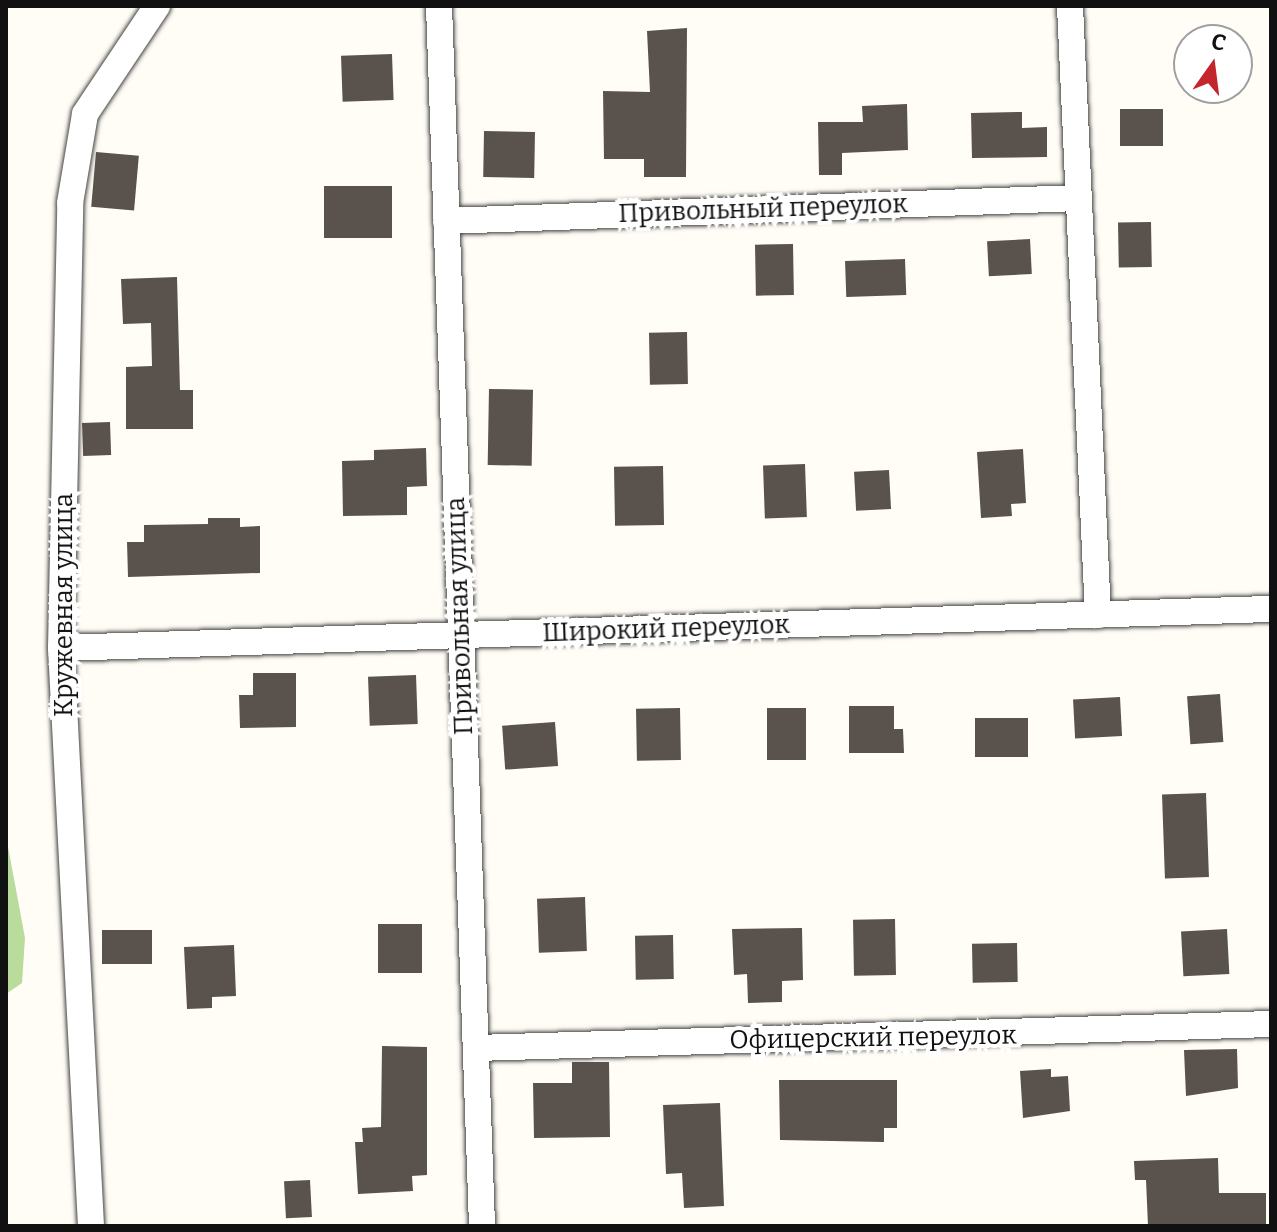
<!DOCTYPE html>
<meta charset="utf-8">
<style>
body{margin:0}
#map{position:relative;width:1277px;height:1232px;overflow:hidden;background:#fffdf5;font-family:Bitter,serif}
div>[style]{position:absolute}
.forest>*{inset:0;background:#b9dc9c}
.building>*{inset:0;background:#5a524d;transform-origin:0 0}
.roads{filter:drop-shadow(0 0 2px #444) drop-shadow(0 0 2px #444)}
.minor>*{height:26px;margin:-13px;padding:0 13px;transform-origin:13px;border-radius:13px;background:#fff}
span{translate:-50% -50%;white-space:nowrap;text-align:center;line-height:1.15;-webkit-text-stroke:8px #fff;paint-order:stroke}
.street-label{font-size:26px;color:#111}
.frame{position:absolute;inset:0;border:8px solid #111;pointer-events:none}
.north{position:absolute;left:1173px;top:24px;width:80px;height:80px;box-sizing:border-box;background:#fff;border:2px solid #a0a0a0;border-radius:50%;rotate:14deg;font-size:22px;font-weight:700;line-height:32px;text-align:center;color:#111}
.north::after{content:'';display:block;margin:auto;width:28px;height:36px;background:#c4262e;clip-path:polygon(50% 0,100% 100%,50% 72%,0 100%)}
</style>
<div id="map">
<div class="forest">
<i style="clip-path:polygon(6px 836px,25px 938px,22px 983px,6px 994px)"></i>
</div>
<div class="building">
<i style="clip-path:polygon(687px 28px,686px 177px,644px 177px,644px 159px,604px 159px,603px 91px,650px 92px,647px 31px)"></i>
<i style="left:392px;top:54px;width:46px;height:51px;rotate:88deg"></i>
<i style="clip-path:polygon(907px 104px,908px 150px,842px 153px,842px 175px,819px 175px,818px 122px,863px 122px,862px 106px)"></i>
<i style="left:1120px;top:109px;width:43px;height:37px"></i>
<i style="clip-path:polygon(1022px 112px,1022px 128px,1047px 127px,1047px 157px,972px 158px,971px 113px)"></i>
<i style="left:484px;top:131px;width:51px;height:46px;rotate:1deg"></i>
<i style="left:96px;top:152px;width:43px;height:55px;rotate:5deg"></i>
<i style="left:324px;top:186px;width:68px;height:52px"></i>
<i style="left:1151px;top:222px;width:45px;height:33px;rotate:89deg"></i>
<i style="left:1030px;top:239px;width:35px;height:43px;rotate:87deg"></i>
<i style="left:793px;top:244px;width:51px;height:38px;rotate:89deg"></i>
<i style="left:905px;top:259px;width:36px;height:60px;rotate:88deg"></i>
<i style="clip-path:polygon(177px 277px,180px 390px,193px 390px,193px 429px,126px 429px,126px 367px,152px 366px,151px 323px,123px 324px,121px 279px)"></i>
<i style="left:687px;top:332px;width:52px;height:38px;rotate:89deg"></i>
<i style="left:489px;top:389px;width:44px;height:76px;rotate:1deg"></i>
<i style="left:110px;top:422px;width:33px;height:28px;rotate:88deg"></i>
<i style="clip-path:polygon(426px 448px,427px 486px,407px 487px,407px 515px,343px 516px,342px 461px,374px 460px,374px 450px)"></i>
<i style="clip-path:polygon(1023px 449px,1026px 503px,1011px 504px,1012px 516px,981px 518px,977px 452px)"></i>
<i style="left:805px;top:464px;width:53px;height:42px;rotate:88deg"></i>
<i style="left:663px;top:466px;width:59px;height:49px;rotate:89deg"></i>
<i style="left:889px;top:470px;width:39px;height:35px;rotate:87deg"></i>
<i style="clip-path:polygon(208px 518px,240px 518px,240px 527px,260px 526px,260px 573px,128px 577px,127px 542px,144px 542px,144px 525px,208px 524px)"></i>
<i style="clip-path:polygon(253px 673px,296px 673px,296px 727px,240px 728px,239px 695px,253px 695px)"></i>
<i style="left:416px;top:675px;width:49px;height:48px;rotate:88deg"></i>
<i style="left:1220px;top:694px;width:48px;height:33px;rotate:86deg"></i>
<i style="left:1120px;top:697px;width:39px;height:47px;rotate:87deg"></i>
<i style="clip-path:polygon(849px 706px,894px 706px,894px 729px,903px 729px,904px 753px,849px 753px)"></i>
<i style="left:680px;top:708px;width:52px;height:44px;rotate:89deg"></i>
<i style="left:767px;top:708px;width:39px;height:52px"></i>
<i style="left:975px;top:718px;width:53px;height:39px"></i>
<i style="left:555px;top:722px;width:44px;height:53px;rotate:86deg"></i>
<i style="left:1206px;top:793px;width:84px;height:44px;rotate:88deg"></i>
<i style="left:585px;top:897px;width:54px;height:48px;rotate:88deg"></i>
<i style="left:895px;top:919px;width:56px;height:42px;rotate:89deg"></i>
<i style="left:378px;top:924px;width:44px;height:49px"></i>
<i style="clip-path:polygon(802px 928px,803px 980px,782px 981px,782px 1002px,748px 1003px,747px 974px,734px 975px,732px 929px)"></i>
<i style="left:1227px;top:929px;width:45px;height:46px;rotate:87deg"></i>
<i style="left:152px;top:930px;width:34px;height:50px;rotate:90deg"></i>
<i style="left:673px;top:935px;width:44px;height:38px;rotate:89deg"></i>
<i style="left:1017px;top:943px;width:39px;height:45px;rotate:89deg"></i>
<i style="clip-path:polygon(234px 945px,236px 996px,212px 997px,212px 1008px,187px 1009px,184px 947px)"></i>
<i style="clip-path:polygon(382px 1046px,427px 1047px,427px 1175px,412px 1176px,413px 1191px,358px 1194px,355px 1142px,363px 1142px,362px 1128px,381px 1127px)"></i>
<i style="clip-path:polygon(1237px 1049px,1238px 1088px,1186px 1096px,1184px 1050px)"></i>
<i style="clip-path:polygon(572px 1062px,609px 1062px,610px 1137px,534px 1138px,533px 1083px,572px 1083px)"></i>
<i style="clip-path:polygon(1051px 1069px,1051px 1077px,1068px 1076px,1070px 1111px,1023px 1118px,1020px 1071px)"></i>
<i style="clip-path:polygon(779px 1080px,897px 1080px,897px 1128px,884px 1128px,884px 1142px,780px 1140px)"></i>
<i style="clip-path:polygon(720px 1103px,724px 1206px,684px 1208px,682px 1173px,666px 1174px,663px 1105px)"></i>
<i style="clip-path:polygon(1218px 1158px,1219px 1193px,1266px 1193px,1266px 1226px,1148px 1226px,1146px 1180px,1135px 1180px,1134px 1161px)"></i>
<i style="left:310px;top:1180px;width:37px;height:26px;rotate:87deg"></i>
</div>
<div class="roads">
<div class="minor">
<i style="left:439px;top:6px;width:1221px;rotate:87.98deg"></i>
<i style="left:1070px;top:6px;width:610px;rotate:87.37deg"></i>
<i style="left:446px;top:221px;width:633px;rotate:-2.08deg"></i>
<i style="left:61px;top:648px;width:1211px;rotate:-1.85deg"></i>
<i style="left:476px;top:1048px;width:795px;rotate:-1.73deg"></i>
<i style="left:91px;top:1226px;width:579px;rotate:-92.97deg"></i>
<i style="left:61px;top:648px;width:445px;rotate:-88.8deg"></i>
<i style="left:70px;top:203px;width:90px;rotate:-80.4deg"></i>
<i style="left:85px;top:114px;width:130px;rotate:-56.3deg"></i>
</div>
</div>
<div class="street-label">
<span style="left:763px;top:209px;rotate:-2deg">Привольный переулок</span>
<span style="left:64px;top:605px;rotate:-90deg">Кружевная улица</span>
<span style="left:460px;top:616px;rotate:-92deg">Привольная улица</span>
<span style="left:666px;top:629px;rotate:-2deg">Широкий переулок</span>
<span style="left:873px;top:1038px;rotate:-1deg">Офицерский переулок</span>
</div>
<div class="frame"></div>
<div class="north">С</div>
</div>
